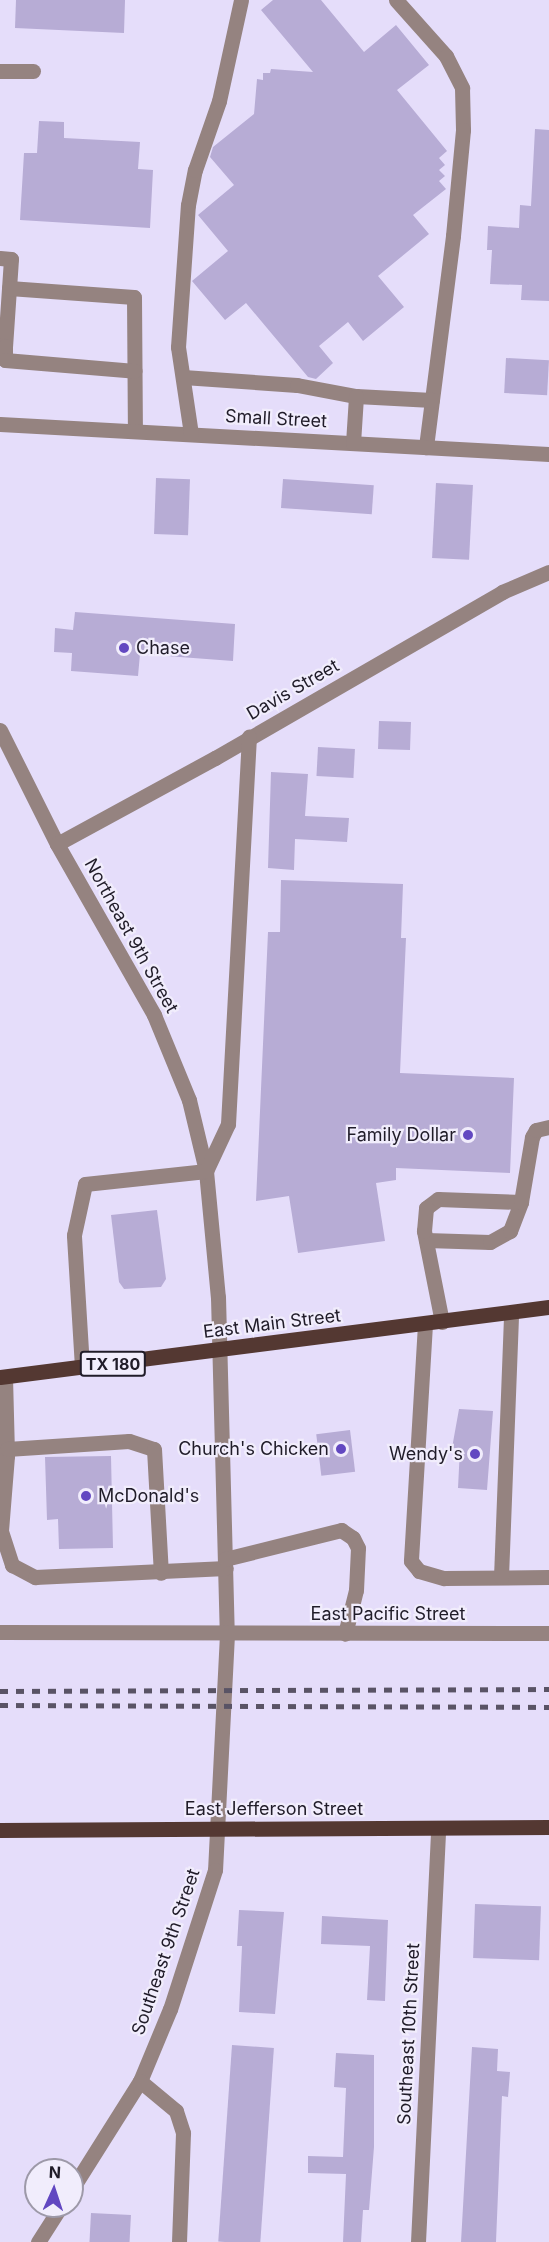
<!DOCTYPE html>
<style>
body{margin:0}
#map{position:relative;width:549px;height:2242px;overflow:hidden;background:#e5ddfa;font-family:Inter,sans-serif}
div>[style]{position:absolute}
.building>*{inset:0;background:#b7acd5;transform-origin:0 0}
.minor>*{height:15px;margin:-7.5px;padding:0 7.5px;transform-origin:7.5px;border-radius:7.5px;background:#958380}
.major>*{height:15px;margin:-7.5px;padding:0 7.5px;transform-origin:7.5px;border-radius:7.5px;background:#543832}
.rail>*{height:4.5px;margin-top:-2.25px;transform-origin:0;background:repeating-linear-gradient(90deg,#595365 0 8px,transparent 0 16px)}
.dots>*{width:16px;height:16px;translate:-50% -50%;box-sizing:border-box;border:3px solid #f1edfc;border-radius:50%}
span{translate:-50% -50%;white-space:nowrap;text-align:center;line-height:1.15;-webkit-text-stroke:4.5px #f1edfc;paint-order:stroke}
.shield-label span{padding:2px 4px;background:#f1edfc;border:2px solid;border-radius:4px;-webkit-text-stroke-width:0}
.shield-label{font-size:16px;color:#201c29;font-weight:700}
.street-label{font-size:18px;color:#201c29}
.poi-label{font-size:18px;color:#201c29}
.left{translate:0 -50%;text-align:left}
.right{translate:-100% -50%;text-align:right}
.north{position:absolute;left:24px;top:2158px;width:60px;height:60px;box-sizing:border-box;background:#f1edfc;border:2px solid #9d99a8;border-radius:50%;rotate:3deg;font-size:16px;font-weight:700;line-height:24px;text-align:center;color:#201c29}
.north::after{content:'';display:block;margin:auto;width:21px;height:27px;background:#6248c1;clip-path:polygon(50% 0,100% 100%,50% 72%,0 100%)}
</style>
<div id="map">
<div class="building">
<i style="clip-path:polygon(16px 0,125px 0,124px 33px,15px 28px)"></i>
<i style="clip-path:polygon(273px 0,321px 0,364px 52px,396px 25px,429px 65px,397px 90px,447px 151px,439px 158px,445px 165px,439px 170px,445px 176px,439px 181px,446px 189px,413px 215px,429px 234px,378px 276px,404px 307px,363px 341px,348px 322px,319px 346px,333px 363px,316px 379px,308px 377px,246px 303px,225px 320px,192px 281px,228px 251px,198px 215px,234px 185px,210px 157px,213px 147px,254px 114px,257px 79px,263px 80px,263px 73px,270px 73px,271px 69px,313px 72px,261px 10px)"></i>
<i style="clip-path:polygon(39px 121px,64px 122px,64px 138px,140px 142px,138px 169px,153px 170px,150px 228px,20px 220px,24px 153px,37px 153px)"></i>
<i style="clip-path:polygon(535px 129px,549px 130px,549px 301px,521px 300px,522px 285px,490px 284px,492px 250px,487px 250px,488px 226px,519px 228px,520px 205px,531px 206px)"></i>
<i style="left:506px;top:358px;width:43px;height:35px;rotate:3deg"></i>
<i style="left:156px;top:478px;width:34px;height:56px;rotate:2deg"></i>
<i style="left:283px;top:479px;width:91px;height:29px;rotate:4deg"></i>
<i style="left:436px;top:483px;width:37px;height:75px;rotate:3deg"></i>
<i style="clip-path:polygon(75px 612px,235px 624px,233px 661px,140px 654px,138px 676px,71px 671px,72px 653px,54px 652px,55px 628px,73px 630px)"></i>
<i style="left:379px;top:721px;width:32px;height:28px;rotate:2deg"></i>
<i style="left:318px;top:747px;width:37px;height:29px;rotate:3deg"></i>
<i style="clip-path:polygon(271px 772px,308px 774px,305px 816px,349px 818px,347px 842px,295px 839px,294px 870px,268px 868px)"></i>
<i style="clip-path:polygon(281px 880px,403px 884px,401px 938px,406px 938px,400px 1073px,514px 1078px,510px 1173px,396px 1168px,396px 1180px,376px 1183px,385px 1241px,298px 1253px,289px 1196px,256px 1201px,268px 932px,280px 932px)"></i>
<i style="clip-path:polygon(157px 1210px,166px 1279px,161px 1287px,124px 1289px,119px 1282px,111px 1215px)"></i>
<i style="clip-path:polygon(459px 1409px,493px 1411px,487px 1490px,458px 1488px,460px 1448px,452px 1448px)"></i>
<i style="left:350px;top:1430px;width:42px;height:34px;rotate:83deg"></i>
<i style="clip-path:polygon(111px 1456px,113px 1548px,59px 1549px,58px 1519px,47px 1520px,45px 1457px)"></i>
<i style="left:475px;top:1904px;width:66px;height:54px;rotate:2deg"></i>
<i style="clip-path:polygon(239px 1910px,284px 1912px,275px 2014px,239px 2012px,242px 1946px,237px 1946px)"></i>
<i style="clip-path:polygon(322px 1916px,388px 1920px,385px 2001px,367px 2000px,370px 1946px,321px 1944px)"></i>
<i style="left:232px;top:2045px;width:42px;height:197px;rotate:4deg"></i>
<i style="clip-path:polygon(472px 2047px,498px 2049px,497px 2071px,510px 2072px,508px 2097px,502px 2096px,496px 2242px,461px 2242px)"></i>
<i style="clip-path:polygon(336px 2053px,374px 2055px,374px 2147px,369px 2210px,363px 2210px,361px 2242px,343px 2242px,346px 2174px,308px 2173px,308px 2156px,343px 2157px,346px 2088px,334px 2087px)"></i>
<i style="left:91px;top:2213px;width:40px;height:29px;rotate:3deg"></i>
</div>
<div class="minor">
<i style="left:396px;top:0;width:75px;rotate:48.2deg"></i>
<i style="left:446px;top:56px;width:36px;rotate:63deg"></i>
<i style="left:462px;top:88px;width:42px;rotate:88.6deg"></i>
<i style="left:463px;top:130px;width:106px;rotate:95.4deg"></i>
<i style="left:453px;top:236px;width:213px;rotate:97.3deg"></i>
<i style="left:0;top:71px;width:33px"></i>
<i style="left:0;top:258px;width:11px;rotate:5deg"></i>
<i style="left:11px;top:259px;width:87px;rotate:93.9deg"></i>
<i style="left:5px;top:346px;width:5px;rotate:-169deg"></i>
<i style="left:9px;top:288px;width:125px;rotate:4.1deg"></i>
<i style="left:134px;top:297px;width:134px;rotate:89.6deg"></i>
<i style="left:5px;top:346px;width:14px;rotate:90deg"></i>
<i style="left:5px;top:360px;width:130px;rotate:4.8deg"></i>
<i style="left:183px;top:377px;width:114px;rotate:4deg"></i>
<i style="left:297px;top:385px;width:60px;rotate:10.6deg"></i>
<i style="left:356px;top:396px;width:76px;rotate:3deg"></i>
<i style="left:0;top:424px;width:550px;rotate:3.13deg"></i>
<i style="left:191px;top:434px;width:88px;rotate:-98.5deg"></i>
<i style="left:178px;top:347px;width:142px;rotate:-86deg"></i>
<i style="left:188px;top:205px;width:36px;rotate:-79deg"></i>
<i style="left:195px;top:170px;width:73px;rotate:-70.8deg"></i>
<i style="left:219px;top:101px;width:103px;rotate:-77.7deg"></i>
<i style="left:353px;top:443px;width:47px;rotate:-86.3deg"></i>
<i style="left:0;top:730px;width:127px;rotate:63.4deg"></i>
<i style="left:57px;top:844px;width:197px;rotate:60.4deg"></i>
<i style="left:154px;top:1015px;width:92px;rotate:67.6deg"></i>
<i style="left:189px;top:1100px;width:73px;rotate:76.5deg"></i>
<i style="left:206px;top:1171px;width:127px;rotate:84.6deg"></i>
<i style="left:218px;top:1297px;width:337px;rotate:88.5deg"></i>
<i style="left:227px;top:1634px;width:236px;rotate:92.9deg"></i>
<i style="left:215px;top:1870px;width:146px;rotate:107.9deg"></i>
<i style="left:170px;top:2009px;width:78px;rotate:112.6deg"></i>
<i style="left:140px;top:2081px;width:128px;rotate:122.2deg"></i>
<i style="left:57px;top:844px;width:180px;rotate:-28.6deg"></i>
<i style="left:215px;top:758px;width:332px;rotate:-30deg"></i>
<i style="left:502px;top:592px;width:51px;rotate:-23.1deg"></i>
<i style="left:426px;top:1240px;width:64px;rotate:1.8deg"></i>
<i style="left:490px;top:1242px;width:23px;rotate:-29deg"></i>
<i style="left:510px;top:1231px;width:31px;rotate:-69deg"></i>
<i style="left:442px;top:1322px;width:93px;rotate:-101.2deg"></i>
<i style="left:424px;top:1231px;width:23px;rotate:-85deg"></i>
<i style="left:426px;top:1208px;width:15px;rotate:-37deg"></i>
<i style="left:438px;top:1199px;width:83px;rotate:2.1deg"></i>
<i style="left:521px;top:1202px;width:66px;rotate:-80.4deg"></i>
<i style="left:532px;top:1137px;width:8px;rotate:-60deg"></i>
<i style="left:536px;top:1130px;width:13px;rotate:-13deg"></i>
<i style="left:425px;top:1324px;width:237px;rotate:93.4deg"></i>
<i style="left:411px;top:1561px;width:13px;rotate:51deg"></i>
<i style="left:419px;top:1571px;width:26px;rotate:16deg"></i>
<i style="left:444px;top:1578px;width:105px;rotate:-0.5deg"></i>
<i style="left:82px;top:1367px;width:132px;rotate:-93.5deg"></i>
<i style="left:74px;top:1235px;width:52px;rotate:-77.8deg"></i>
<i style="left:85px;top:1184px;width:122px;rotate:-6.1deg"></i>
<i style="left:206px;top:1171px;width:52px;rotate:-64.9deg"></i>
<i style="left:228px;top:1124px;width:388px;rotate:-86.9deg"></i>
<i style="left:5px;top:1377px;width:79px;rotate:88.5deg"></i>
<i style="left:7px;top:1456px;width:75px;rotate:94.6deg"></i>
<i style="left:1px;top:1531px;width:36px;rotate:72deg"></i>
<i style="left:12px;top:1565px;width:26px;rotate:28deg"></i>
<i style="left:35px;top:1577px;width:191px;rotate:-2.7deg"></i>
<i style="left:7px;top:1449px;width:122px;rotate:-3.8deg"></i>
<i style="left:129px;top:1441px;width:26px;rotate:18deg"></i>
<i style="left:154px;top:1449px;width:124px;rotate:86.8deg"></i>
<i style="left:225px;top:1559px;width:120px;rotate:-14deg"></i>
<i style="left:341px;top:1530px;width:14px;rotate:34deg"></i>
<i style="left:353px;top:1538px;width:11px;rotate:63deg"></i>
<i style="left:358px;top:1548px;width:42px;rotate:92.7deg"></i>
<i style="left:356px;top:1590px;width:45px;rotate:104deg"></i>
<i style="left:501px;top:1577px;width:264px;rotate:-87.8deg"></i>
<i style="left:0;top:1632px;width:549px;rotate:0.1deg"></i>
<i style="left:140px;top:2081px;width:47px;rotate:39.8deg"></i>
<i style="left:176px;top:2111px;width:23px;rotate:72deg"></i>
<i style="left:183px;top:2133px;width:109px;rotate:92.1deg"></i>
<i style="left:38px;top:2242px;width:43px;rotate:-57.4deg"></i>
<i style="left:418px;top:2242px;width:414px;rotate:-87.2deg"></i>
</div>
<div class="major">
<i style="left:0;top:1377px;width:553px;rotate:-7.27deg"></i>
<i style="left:0;top:1830px;width:549px;rotate:-0.31deg"></i>
</div>
<div class="rail">
<i style="left:0;top:1691px;width:549px;rotate:-0.21deg"></i>
<i style="left:0;top:1705px;width:549px;rotate:0.21deg"></i>
</div>
<div class="dots">
<i style="left:124px;top:648px;background:#6248c1"></i>
<i style="left:468px;top:1135px;background:#6248c1"></i>
<i style="left:341px;top:1449px;background:#6248c1"></i>
<i style="left:475px;top:1454px;background:#6248c1"></i>
<i style="left:86px;top:1496px;background:#6248c1"></i>
</div>
<div class="shield-label">
<span style="left:113px;top:1364px">TX 180</span>
</div>
<div class="street-label">
<span style="left:276px;top:419px;rotate:3deg">Small Street</span>
<span style="left:293px;top:690px;rotate:-30deg">Davis Street</span>
<span style="left:131px;top:936px;rotate:61deg">Northeast 9th Street</span>
<span style="left:272px;top:1324px;rotate:-7deg">East Main Street</span>
<span style="left:388px;top:1614px">East Pacific Street</span>
<span style="left:274px;top:1809px">East Jefferson Street</span>
<span style="left:166px;top:1952px;rotate:-71deg">Southeast 9th Street</span>
<span style="left:409px;top:2034px;rotate:-87deg">Southeast 10th Street</span>
</div>
<div class="poi-label">
<span class="left" style="left:136px;top:648px">Chase</span>
<span class="right" style="left:456px;top:1135px">Family Dollar</span>
<span class="right" style="left:329px;top:1449px">Church's Chicken</span>
<span class="right" style="left:463px;top:1454px">Wendy's</span>
<span class="left" style="left:98px;top:1496px">McDonald's</span>
</div>
<div class="north">N</div>
</div>
